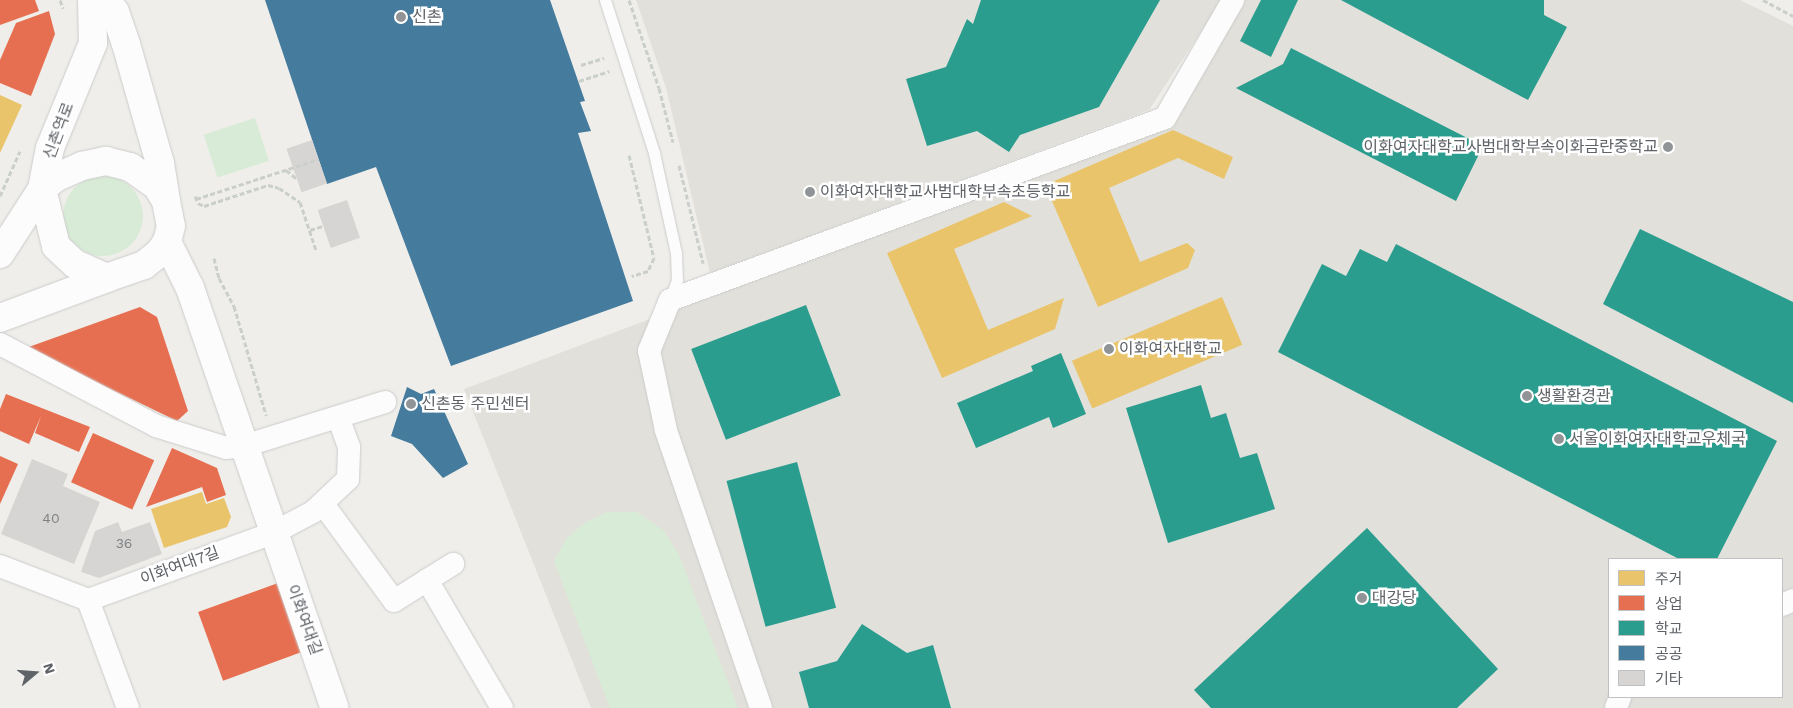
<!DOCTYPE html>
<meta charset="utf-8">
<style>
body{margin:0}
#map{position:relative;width:1793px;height:708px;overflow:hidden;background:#efeeea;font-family:"Work Sans","Noto Sans KR",sans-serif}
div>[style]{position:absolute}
.education>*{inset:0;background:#e2e0da}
.green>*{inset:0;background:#d8ebd6;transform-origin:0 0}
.round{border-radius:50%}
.homes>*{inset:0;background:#e9c46a;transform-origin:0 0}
.shops>*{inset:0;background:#e76f51;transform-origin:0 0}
.schools>*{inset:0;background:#2a9d8f;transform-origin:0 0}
.public>*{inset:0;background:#457b9d}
.building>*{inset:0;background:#d6d5d3;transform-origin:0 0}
.path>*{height:3px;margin-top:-1.5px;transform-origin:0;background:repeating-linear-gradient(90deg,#cacfcc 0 5px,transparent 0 7.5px)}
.roads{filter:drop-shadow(0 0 1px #cbcccc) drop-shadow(0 0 1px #cbcccc)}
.service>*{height:11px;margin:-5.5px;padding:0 5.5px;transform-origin:5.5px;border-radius:5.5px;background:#fdfcfc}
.minor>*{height:22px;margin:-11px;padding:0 11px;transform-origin:11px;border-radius:11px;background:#fdfcfc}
.tertiary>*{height:28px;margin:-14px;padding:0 14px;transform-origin:14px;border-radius:14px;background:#fdfcfc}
.secondary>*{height:28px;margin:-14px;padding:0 14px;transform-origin:14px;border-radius:14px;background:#fdfcfc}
.dots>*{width:14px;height:14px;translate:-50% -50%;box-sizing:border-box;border:2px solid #fff;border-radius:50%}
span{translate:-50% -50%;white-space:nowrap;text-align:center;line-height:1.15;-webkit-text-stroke:5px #fff;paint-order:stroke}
.number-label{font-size:14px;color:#7e8184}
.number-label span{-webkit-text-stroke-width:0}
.poi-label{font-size:16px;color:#5f6368}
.left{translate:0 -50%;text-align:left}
.right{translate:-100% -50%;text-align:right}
.street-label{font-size:16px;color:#5f6368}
.legend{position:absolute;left:1608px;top:558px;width:175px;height:140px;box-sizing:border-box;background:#fff;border:1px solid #bfc1c3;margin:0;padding:6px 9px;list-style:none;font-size:15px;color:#5f6368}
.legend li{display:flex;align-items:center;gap:10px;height:25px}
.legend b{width:25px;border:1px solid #bfc1c3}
.north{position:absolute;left:10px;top:648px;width:50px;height:50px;-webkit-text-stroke:4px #fff;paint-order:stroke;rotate:72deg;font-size:14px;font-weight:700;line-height:20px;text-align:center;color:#5f6368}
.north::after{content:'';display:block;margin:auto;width:18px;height:22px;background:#5f6368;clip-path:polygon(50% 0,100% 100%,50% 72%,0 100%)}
</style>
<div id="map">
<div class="education">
<i style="clip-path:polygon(636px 0,1222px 0,1149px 110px,710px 273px,666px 88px)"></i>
<i style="clip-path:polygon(evenodd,1242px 0,1740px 0,1793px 26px,1793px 708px,591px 708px,464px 389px,1170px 123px,1242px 0,1609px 559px,1782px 559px,1782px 697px,1609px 697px,1609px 559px)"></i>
</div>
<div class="green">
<i style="left:255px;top:118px;width:45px;height:54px;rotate:72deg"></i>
<i class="round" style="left:63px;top:176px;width:80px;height:80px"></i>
<i style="clip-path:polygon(607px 512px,637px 512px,663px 530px,678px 553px,738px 708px,610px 708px,554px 561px,566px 539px,586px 522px)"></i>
</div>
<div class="homes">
<i style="clip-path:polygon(0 95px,22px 105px,0 153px)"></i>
<i style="clip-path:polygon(1173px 130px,1233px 157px,1224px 179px,1178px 158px,1109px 188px,1140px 262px,1187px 243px,1195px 250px,1188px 268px,1098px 307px,1045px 185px)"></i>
<i style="clip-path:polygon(1004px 202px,1032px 216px,954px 249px,988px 330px,1064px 298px,1055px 329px,942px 378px,887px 253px)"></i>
<i style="left:1222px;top:297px;width:52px;height:163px;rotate:67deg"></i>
<i style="clip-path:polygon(202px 492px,206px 504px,224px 498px,231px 517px,227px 527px,164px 548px,151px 509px)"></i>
</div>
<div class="shops">
<i style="clip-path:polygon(0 0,35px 0,39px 11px,0 25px)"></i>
<i style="clip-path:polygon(290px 0,540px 0,574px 94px,347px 171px)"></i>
<i style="clip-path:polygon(49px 11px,55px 34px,31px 96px,0 83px,0 60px,16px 23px)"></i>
<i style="clip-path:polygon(140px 307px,157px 317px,188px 411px,177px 421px,26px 348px)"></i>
<i style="clip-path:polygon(6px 394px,90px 427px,79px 452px,35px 433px,41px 416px,29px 444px,0 431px,0 409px)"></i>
<i style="left:93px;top:433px;width:67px;height:54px;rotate:24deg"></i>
<i style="clip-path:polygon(172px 448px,217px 468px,226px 495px,207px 502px,202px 487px,146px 507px)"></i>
<i style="clip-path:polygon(0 456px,18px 464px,0 504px)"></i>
<i style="left:278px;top:583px;width:73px;height:85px;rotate:70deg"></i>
</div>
<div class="schools">
<i style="clip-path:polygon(981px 0,1160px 0,1099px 107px,1020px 135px,1009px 152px,977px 131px,927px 146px,906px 79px,946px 67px,967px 19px,973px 24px)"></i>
<i style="clip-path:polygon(1261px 0,1298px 0,1271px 57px,1240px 41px)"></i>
<i style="clip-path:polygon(1341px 0,1544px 0,1544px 15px,1567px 27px,1528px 100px)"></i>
<i style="clip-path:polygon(1291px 48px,1483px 146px,1456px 201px,1236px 88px,1283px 64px)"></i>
<i style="clip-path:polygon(1640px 229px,1793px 302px,1793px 403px,1603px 304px)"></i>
<i style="clip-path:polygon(1396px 244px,1777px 441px,1717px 559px,1679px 559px,1278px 352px,1322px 264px,1346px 276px,1360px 249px,1387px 262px)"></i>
<i style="left:806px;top:305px;width:97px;height:123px;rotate:69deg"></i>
<i style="clip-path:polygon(1061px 353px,1086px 414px,1053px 428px,1049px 417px,976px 448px,957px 403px,1033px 371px,1031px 366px)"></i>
<i style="clip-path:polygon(1201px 385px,1211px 418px,1226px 413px,1240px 458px,1257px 453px,1275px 509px,1168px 543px,1126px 408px)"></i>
<i style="left:797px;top:462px;width:151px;height:73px;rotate:75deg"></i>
<i style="clip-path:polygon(1367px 528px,1498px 669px,1457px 708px,1211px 708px,1194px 690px)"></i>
<i style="clip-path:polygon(862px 624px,907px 653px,933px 645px,951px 708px,809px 708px,799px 672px,837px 661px)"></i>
</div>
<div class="public">
<i style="clip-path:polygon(265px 0,550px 0,585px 101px,580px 102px,591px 131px,578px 133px,633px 301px,451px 366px,376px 167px,327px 184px)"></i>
<i style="clip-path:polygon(407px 387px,421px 394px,434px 389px,468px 464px,443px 478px,412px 444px,391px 436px)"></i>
</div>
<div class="building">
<i style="left:312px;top:140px;width:46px;height:27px;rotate:71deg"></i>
<i style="left:347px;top:200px;width:40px;height:31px;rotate:71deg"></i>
<i style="clip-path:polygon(32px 459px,68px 474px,63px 486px,100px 502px,74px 564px,1px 534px)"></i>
<i style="clip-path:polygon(118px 522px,122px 532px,150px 522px,162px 554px,99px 578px,81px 572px,95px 531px)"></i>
</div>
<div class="path">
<i style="left:60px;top:0;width:9px;rotate:69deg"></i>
<i style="left:629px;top:0;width:93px;rotate:71.2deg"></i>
<i style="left:659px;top:88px;width:56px;rotate:75.5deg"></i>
<i style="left:1763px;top:0;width:34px;rotate:28deg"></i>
<i style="left:581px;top:65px;width:24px;rotate:-17deg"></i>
<i style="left:579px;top:81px;width:32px;rotate:-18deg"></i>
<i style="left:629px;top:155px;width:106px;rotate:76.4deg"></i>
<i style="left:654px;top:258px;width:14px;rotate:115deg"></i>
<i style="left:648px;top:271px;width:17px;rotate:163deg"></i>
<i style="left:679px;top:165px;width:101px;rotate:76.2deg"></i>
<i style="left:286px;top:170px;width:14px;rotate:39deg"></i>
<i style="left:0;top:196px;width:49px;rotate:-66deg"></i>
<i style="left:195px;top:196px;width:8px;rotate:67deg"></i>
<i style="left:198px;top:203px;width:7px;rotate:27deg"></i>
<i style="left:204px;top:206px;width:67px;rotate:-18.2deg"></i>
<i style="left:268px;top:185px;width:11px;rotate:15deg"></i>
<i style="left:279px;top:188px;width:25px;rotate:34deg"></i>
<i style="left:300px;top:202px;width:51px;rotate:71.6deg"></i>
<i style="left:196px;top:199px;width:129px;rotate:-18deg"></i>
<i style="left:310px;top:230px;width:14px;rotate:-17deg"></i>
<i style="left:214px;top:258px;width:21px;rotate:76deg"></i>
<i style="left:219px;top:278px;width:32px;rotate:62deg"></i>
<i style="left:234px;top:306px;width:114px;rotate:73.6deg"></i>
</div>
<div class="roads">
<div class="service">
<i style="left:605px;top:0;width:161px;rotate:72.2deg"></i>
<i style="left:654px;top:153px;width:102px;rotate:77.6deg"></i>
<i style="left:676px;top:253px;width:27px;rotate:88deg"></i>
<i style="left:677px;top:280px;width:20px;rotate:110deg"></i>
</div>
<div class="minor">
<i style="left:0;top:344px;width:176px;rotate:27.7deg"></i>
<i style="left:156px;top:426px;width:73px;rotate:17.4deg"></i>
<i style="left:226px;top:448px;width:18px;rotate:-6deg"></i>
<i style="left:244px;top:446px;width:148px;rotate:-17.3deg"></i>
<i style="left:323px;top:504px;width:120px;rotate:53.8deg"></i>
<i style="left:394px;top:601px;width:70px;rotate:-32.1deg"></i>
<i style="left:0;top:566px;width:94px;rotate:21.1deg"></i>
<i style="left:88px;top:600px;width:197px;rotate:-19.9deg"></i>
<i style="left:273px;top:533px;width:45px;rotate:-27.7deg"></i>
<i style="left:313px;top:512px;width:48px;rotate:-43.3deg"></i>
<i style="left:348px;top:479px;width:32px;rotate:-88deg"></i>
<i style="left:349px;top:447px;width:30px;rotate:-110deg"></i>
<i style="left:427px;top:580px;width:148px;rotate:59.6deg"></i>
<i style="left:88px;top:600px;width:115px;rotate:69.7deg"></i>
<i style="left:1782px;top:605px;width:12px;rotate:-24deg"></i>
<i style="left:761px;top:708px;width:294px;rotate:-108.9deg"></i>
<i style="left:666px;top:430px;width:81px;rotate:-102.1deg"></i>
<i style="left:649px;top:351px;width:55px;rotate:-67.6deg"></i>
<i style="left:670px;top:300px;width:527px;rotate:-20.19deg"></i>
<i style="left:1165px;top:118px;width:136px;rotate:-60deg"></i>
<i style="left:1616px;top:708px;width:12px;rotate:-70deg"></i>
</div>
<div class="tertiary">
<i style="left:167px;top:242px;width:51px;rotate:63.4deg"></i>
<i style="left:190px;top:288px;width:444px;rotate:71deg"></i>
</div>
<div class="secondary">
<i style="left:106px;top:0;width:15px;rotate:53deg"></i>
<i style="left:115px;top:12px;width:34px;rotate:71deg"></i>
<i style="left:126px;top:44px;width:124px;rotate:74.1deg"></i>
<i style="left:160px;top:163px;width:37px;rotate:81deg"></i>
<i style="left:106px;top:161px;width:25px;rotate:14deg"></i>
<i style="left:130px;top:167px;width:33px;rotate:35deg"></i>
<i style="left:157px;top:186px;width:17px;rotate:59deg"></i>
<i style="left:166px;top:201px;width:25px;rotate:79deg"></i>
<i style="left:171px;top:226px;width:16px;rotate:104deg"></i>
<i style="left:167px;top:242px;width:14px;rotate:126deg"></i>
<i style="left:159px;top:253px;width:19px;rotate:141deg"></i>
<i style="left:144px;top:265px;width:39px;rotate:161deg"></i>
<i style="left:107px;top:278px;width:35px;rotate:-156deg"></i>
<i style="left:75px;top:264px;width:26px;rotate:-137deg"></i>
<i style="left:56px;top:246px;width:59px;rotate:-103.8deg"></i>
<i style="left:42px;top:189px;width:17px;rotate:-40deg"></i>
<i style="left:55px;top:178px;width:30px;rotate:-24deg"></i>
<i style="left:82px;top:166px;width:25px;rotate:-12deg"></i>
<i style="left:0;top:254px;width:77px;rotate:-57.1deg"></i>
<i style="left:42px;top:189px;width:42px;rotate:-79deg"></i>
<i style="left:50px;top:148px;width:113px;rotate:-67.7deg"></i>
<i style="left:93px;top:43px;width:43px;rotate:-91.3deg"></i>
<i style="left:0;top:318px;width:114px;rotate:-20.5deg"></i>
</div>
</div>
<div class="dots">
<i style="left:401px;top:17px;background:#919496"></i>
<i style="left:1668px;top:147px;background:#919496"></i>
<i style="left:810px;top:192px;background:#919496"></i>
<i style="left:1109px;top:349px;background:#919496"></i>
<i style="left:1527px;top:396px;background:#919496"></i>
<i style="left:411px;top:404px;background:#919496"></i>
<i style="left:1559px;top:439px;background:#919496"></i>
<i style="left:1362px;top:598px;background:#919496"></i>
</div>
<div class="number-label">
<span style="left:51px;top:518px">40</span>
<span style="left:124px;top:543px">36</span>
</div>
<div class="poi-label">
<span class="left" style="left:412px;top:17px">신촌</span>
<span class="right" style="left:1658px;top:147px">이화여자대학교사범대학부속이화금란중학교</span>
<span class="left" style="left:820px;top:192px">이화여자대학교사범대학부속초등학교</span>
<span class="left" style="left:1119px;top:349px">이화여자대학교</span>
<span class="left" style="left:1537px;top:396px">생활환경관</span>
<span class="left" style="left:421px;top:404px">신촌동 주민센터</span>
<span class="left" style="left:1569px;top:439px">서울이화여자대학교우체국</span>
<span class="left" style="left:1372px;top:598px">대강당</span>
</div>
<div class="street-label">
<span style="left:59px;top:131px;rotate:-70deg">신촌역로</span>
<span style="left:180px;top:566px;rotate:-20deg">이화여대7길</span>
<span style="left:304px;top:620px;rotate:70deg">이화여대길</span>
</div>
<ul class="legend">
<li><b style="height:14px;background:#e9c46a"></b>주거</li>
<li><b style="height:14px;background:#e76f51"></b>상업</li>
<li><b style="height:14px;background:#2a9d8f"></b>학교</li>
<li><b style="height:14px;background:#457b9d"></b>공공</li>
<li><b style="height:14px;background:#d6d5d3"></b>기타</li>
</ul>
<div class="north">N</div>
</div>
